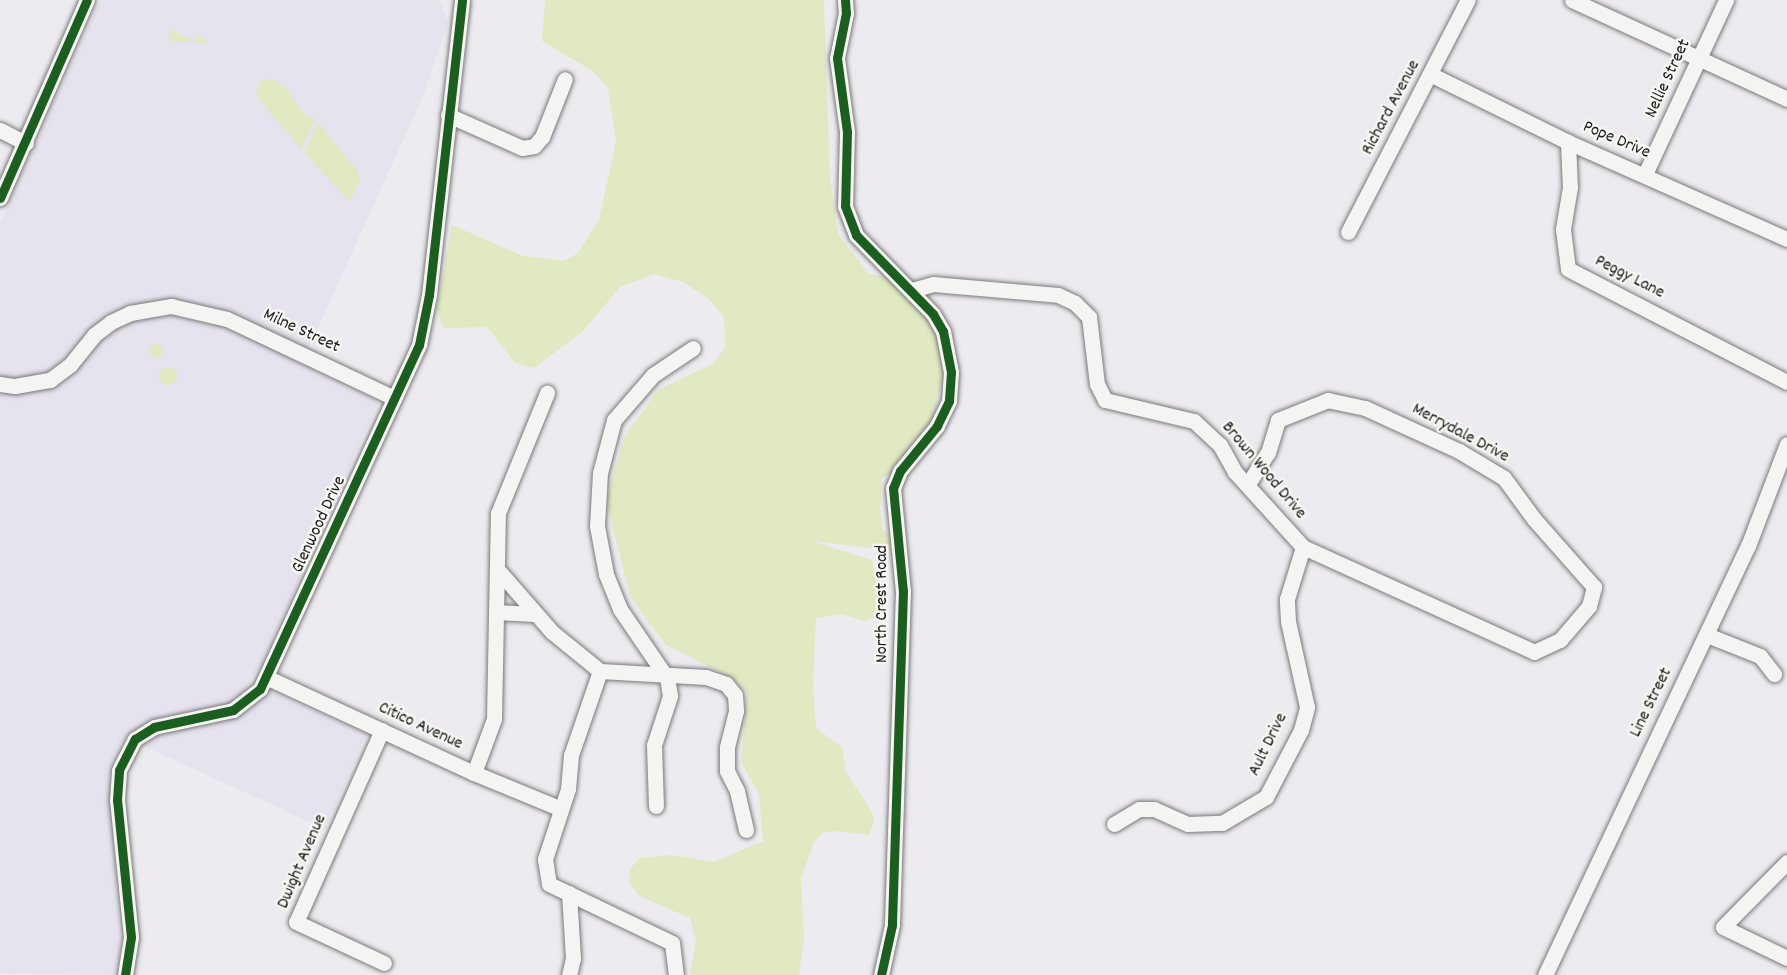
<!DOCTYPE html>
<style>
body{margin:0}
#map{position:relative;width:1787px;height:975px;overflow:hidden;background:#edebef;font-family:Dekko,sans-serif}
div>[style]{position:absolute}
.built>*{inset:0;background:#e6e2ee}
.green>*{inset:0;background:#e0e9c1}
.round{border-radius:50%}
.roads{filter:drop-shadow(0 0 2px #7a797b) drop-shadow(0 0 2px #7a797b)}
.minor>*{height:15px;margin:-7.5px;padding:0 7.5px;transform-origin:7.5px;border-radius:7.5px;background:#f4f4f2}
.cycleway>*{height:9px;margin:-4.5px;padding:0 4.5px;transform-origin:4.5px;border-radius:4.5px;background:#1b5e20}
span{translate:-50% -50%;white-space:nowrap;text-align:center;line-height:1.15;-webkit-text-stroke:5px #f6f6f2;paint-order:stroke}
.street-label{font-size:18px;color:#1c1c1c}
</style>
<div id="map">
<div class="built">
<i style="clip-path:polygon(100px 0,436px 0,441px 3px,448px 22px,424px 94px,301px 365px,379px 401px,262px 663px,249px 682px,367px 734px,325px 829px,124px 737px,108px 769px,121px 954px,114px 975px,0 973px,0 224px)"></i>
</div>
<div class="green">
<i style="clip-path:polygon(545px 0,824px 0,830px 178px,838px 234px,869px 274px,885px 276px,905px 295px,927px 318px,938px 337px,944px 374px,931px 423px,892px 474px,882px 478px,880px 510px,883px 530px,893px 538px,894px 551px,812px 541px,872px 560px,880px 605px,874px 617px,864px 621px,842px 614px,816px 618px,813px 686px,816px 728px,842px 747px,846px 772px,872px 812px,874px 821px,869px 835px,834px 831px,823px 833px,814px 842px,801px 879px,804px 939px,799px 975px,690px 975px,696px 941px,690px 918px,639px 896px,629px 883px,630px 869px,640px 858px,672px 855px,714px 862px,763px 841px,759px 794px,741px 762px,747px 692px,732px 678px,666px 645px,650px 624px,630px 596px,606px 501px,624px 437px,659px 389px,713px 364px,725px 348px,724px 317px,709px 299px,683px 282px,654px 274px,620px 287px,583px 331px,534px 368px,515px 363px,487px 327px,443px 328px,437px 309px,452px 225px,523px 256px,564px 261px,578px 253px,599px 220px,616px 141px,608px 88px,594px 72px,542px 41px)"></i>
<i style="clip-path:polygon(174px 23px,173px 31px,194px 41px,199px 35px,210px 43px,168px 41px)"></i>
<i style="clip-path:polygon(263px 79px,272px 79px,286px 88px,303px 113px,315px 120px,301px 149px,258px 98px,256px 90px)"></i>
<i style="clip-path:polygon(318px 123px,358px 171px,359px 184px,349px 201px,304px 152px)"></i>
<i class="round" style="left:149px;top:344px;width:14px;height:14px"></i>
<i class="round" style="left:159px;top:367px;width:18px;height:18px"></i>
</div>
<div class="roads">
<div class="minor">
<i style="left:845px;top:0;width:13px;rotate:86deg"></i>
<i style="left:846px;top:13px;width:46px;rotate:101.3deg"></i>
<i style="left:837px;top:58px;width:75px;rotate:82.3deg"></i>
<i style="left:847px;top:132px;width:74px;rotate:91.5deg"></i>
<i style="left:845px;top:206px;width:31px;rotate:69deg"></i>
<i style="left:856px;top:235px;width:110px;rotate:45.7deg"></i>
<i style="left:933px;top:314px;width:20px;rotate:60deg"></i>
<i style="left:943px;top:331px;width:42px;rotate:79deg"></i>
<i style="left:951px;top:372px;width:29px;rotate:94deg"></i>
<i style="left:949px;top:401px;width:28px;rotate:116deg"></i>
<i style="left:937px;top:426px;width:58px;rotate:129.4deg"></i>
<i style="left:900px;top:471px;width:18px;rotate:112deg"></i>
<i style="left:893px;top:488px;width:103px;rotate:84.5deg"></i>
<i style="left:903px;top:591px;width:334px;rotate:91.9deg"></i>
<i style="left:892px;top:925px;width:51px;rotate:102.4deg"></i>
<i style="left:1572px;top:0;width:237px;rotate:24.7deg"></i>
<i style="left:1432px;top:75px;width:152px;rotate:26.2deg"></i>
<i style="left:1568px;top:142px;width:240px;rotate:23.9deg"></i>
<i style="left:448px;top:115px;width:81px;rotate:24deg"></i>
<i style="left:522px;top:148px;width:12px;rotate:-9deg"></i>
<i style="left:534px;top:146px;width:12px;rotate:-48deg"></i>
<i style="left:542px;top:137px;width:62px;rotate:-68.4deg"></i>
<i style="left:0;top:130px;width:29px;rotate:27deg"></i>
<i style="left:1568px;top:142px;width:45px;rotate:87.5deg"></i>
<i style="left:1570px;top:187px;width:43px;rotate:99.5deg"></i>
<i style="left:1563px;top:229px;width:40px;rotate:82.9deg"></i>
<i style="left:1568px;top:269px;width:246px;rotate:27.3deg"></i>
<i style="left:1645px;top:174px;width:192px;rotate:-65deg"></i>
<i style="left:0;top:198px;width:216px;rotate:-66.3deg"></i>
<i style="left:1348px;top:232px;width:261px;rotate:-62.7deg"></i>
<i style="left:912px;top:290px;width:22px;rotate:-16deg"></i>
<i style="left:933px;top:284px;width:125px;rotate:5deg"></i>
<i style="left:1058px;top:295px;width:19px;rotate:25deg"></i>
<i style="left:1075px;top:303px;width:20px;rotate:45deg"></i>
<i style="left:1089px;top:317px;width:67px;rotate:83.2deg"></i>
<i style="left:1097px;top:384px;width:18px;rotate:63deg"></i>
<i style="left:1105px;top:400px;width:91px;rotate:13.3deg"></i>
<i style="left:1194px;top:421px;width:35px;rotate:43deg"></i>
<i style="left:1220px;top:445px;width:31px;rotate:61deg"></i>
<i style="left:1235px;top:472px;width:101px;rotate:47.8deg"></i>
<i style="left:1303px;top:547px;width:254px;rotate:24.4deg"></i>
<i style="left:1534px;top:652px;width:29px;rotate:-25deg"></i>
<i style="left:1560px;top:640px;width:45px;rotate:-49.5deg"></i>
<i style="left:1589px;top:606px;width:20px;rotate:-75deg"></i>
<i style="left:1594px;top:587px;width:91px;rotate:-131.4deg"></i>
<i style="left:1534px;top:519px;width:51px;rotate:-126.2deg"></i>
<i style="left:1504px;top:478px;width:52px;rotate:-149deg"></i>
<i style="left:1459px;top:451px;width:103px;rotate:-155.4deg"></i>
<i style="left:1365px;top:408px;width:38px;rotate:-168deg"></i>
<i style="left:1328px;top:400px;width:54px;rotate:158.2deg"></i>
<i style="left:1278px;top:420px;width:34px;rotate:107deg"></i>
<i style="left:1268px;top:452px;width:36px;rotate:122deg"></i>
<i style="left:0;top:384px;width:15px;rotate:8deg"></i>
<i style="left:15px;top:386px;width:36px;rotate:-10deg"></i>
<i style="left:50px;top:380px;width:25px;rotate:-37deg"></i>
<i style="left:70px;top:365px;width:38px;rotate:-51deg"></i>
<i style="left:94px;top:335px;width:21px;rotate:-37deg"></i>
<i style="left:111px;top:322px;width:21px;rotate:-25deg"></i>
<i style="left:130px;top:313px;width:42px;rotate:-9.7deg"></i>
<i style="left:171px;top:306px;width:57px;rotate:13.1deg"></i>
<i style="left:227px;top:319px;width:185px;rotate:25.3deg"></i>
<i style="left:497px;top:569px;width:84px;rotate:48.9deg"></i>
<i style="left:552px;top:632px;width:62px;rotate:39.1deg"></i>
<i style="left:600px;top:671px;width:106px;rotate:3.2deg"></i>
<i style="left:706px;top:677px;width:21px;rotate:19deg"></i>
<i style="left:726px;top:684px;width:14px;rotate:51deg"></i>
<i style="left:735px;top:695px;width:16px;rotate:86deg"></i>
<i style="left:736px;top:711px;width:37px;rotate:104deg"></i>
<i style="left:727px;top:747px;width:24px;rotate:90deg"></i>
<i style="left:727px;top:771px;width:22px;rotate:63deg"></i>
<i style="left:737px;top:791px;width:40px;rotate:77deg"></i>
<i style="left:496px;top:612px;width:38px;rotate:3deg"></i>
<i style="left:1707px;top:635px;width:57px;rotate:21.6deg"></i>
<i style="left:1760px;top:656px;width:23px;rotate:52deg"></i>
<i style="left:600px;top:671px;width:89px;rotate:109deg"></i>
<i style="left:571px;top:755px;width:34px;rotate:95deg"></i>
<i style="left:568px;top:789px;width:74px;rotate:108.2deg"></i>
<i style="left:545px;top:859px;width:25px;rotate:81deg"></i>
<i style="left:549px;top:884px;width:136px;rotate:25.6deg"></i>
<i style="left:672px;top:943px;width:32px;rotate:83deg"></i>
<i style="left:266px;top:677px;width:229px;rotate:24.8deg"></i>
<i style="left:474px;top:773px;width:92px;rotate:22.4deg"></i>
<i style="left:382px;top:730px;width:210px;rotate:114.1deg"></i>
<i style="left:296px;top:922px;width:97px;rotate:25deg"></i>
<i style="left:474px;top:773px;width:58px;rotate:-69.7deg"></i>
<i style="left:494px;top:719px;width:206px;rotate:-88.9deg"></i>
<i style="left:498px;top:513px;width:130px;rotate:-67.8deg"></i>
<i style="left:656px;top:806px;width:61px;rotate:-91.9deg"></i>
<i style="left:654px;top:745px;width:52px;rotate:-71.9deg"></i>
<i style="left:670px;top:696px;width:18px;rotate:-99deg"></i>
<i style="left:667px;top:678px;width:83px;rotate:-124.3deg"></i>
<i style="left:620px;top:609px;width:38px;rotate:-112deg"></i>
<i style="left:606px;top:574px;width:49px;rotate:-100.6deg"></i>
<i style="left:597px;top:526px;width:53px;rotate:-86.8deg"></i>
<i style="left:600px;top:473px;width:55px;rotate:-75.2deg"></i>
<i style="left:614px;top:420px;width:60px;rotate:-49.1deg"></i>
<i style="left:653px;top:375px;width:48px;rotate:-34deg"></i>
<i style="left:1114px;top:824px;width:29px;rotate:-31deg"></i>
<i style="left:1139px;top:809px;width:15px"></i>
<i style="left:1154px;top:809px;width:37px;rotate:24deg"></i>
<i style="left:1188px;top:824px;width:34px;rotate:-2deg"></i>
<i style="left:1222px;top:823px;width:51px;rotate:-30.6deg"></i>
<i style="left:1266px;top:797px;width:76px;rotate:-62.4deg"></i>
<i style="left:1301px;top:730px;width:24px;rotate:-75deg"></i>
<i style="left:1307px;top:707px;width:88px;rotate:-102.5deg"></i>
<i style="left:1288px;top:621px;width:22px;rotate:-93deg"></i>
<i style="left:1287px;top:599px;width:54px;rotate:-72.9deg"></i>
<i style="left:1787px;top:862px;width:91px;rotate:134.6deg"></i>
<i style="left:1723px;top:927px;width:71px;rotate:25.8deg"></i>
<i style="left:569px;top:893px;width:65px;rotate:86.5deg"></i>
<i style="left:573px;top:958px;width:17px;rotate:103deg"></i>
<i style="left:125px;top:975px;width:38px;rotate:-81deg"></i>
<i style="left:131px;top:937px;width:138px;rotate:-95.8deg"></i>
<i style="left:117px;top:800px;width:30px;rotate:-86deg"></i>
<i style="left:119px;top:770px;width:35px;rotate:-63deg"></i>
<i style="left:135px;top:739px;width:22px;rotate:-32deg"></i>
<i style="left:154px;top:727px;width:81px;rotate:-12.1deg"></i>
<i style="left:233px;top:710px;width:34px;rotate:-38deg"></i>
<i style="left:260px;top:689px;width:379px;rotate:-65.2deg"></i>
<i style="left:419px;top:345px;width:51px;rotate:-78.7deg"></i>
<i style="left:429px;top:295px;width:297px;rotate:-83.6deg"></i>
<i style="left:1545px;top:975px;width:475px;rotate:-64.7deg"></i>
<i style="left:1748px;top:546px;width:109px;rotate:-69.1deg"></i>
</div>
</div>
<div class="cycleway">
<i style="left:845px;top:0;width:13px;rotate:86deg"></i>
<i style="left:846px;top:13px;width:46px;rotate:101.3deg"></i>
<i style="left:837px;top:58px;width:75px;rotate:82.3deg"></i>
<i style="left:847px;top:132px;width:74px;rotate:91.5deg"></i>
<i style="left:845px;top:206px;width:31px;rotate:69deg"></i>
<i style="left:856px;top:235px;width:110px;rotate:45.7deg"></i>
<i style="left:933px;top:314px;width:20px;rotate:60deg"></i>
<i style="left:943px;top:331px;width:42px;rotate:79deg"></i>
<i style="left:951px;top:372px;width:29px;rotate:94deg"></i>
<i style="left:949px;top:401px;width:28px;rotate:116deg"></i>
<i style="left:937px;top:426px;width:58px;rotate:129.4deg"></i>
<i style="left:900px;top:471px;width:18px;rotate:112deg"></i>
<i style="left:893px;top:488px;width:103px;rotate:84.5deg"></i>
<i style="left:903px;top:591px;width:334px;rotate:91.9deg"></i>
<i style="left:892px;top:925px;width:51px;rotate:102.4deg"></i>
<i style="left:0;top:198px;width:216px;rotate:-66.3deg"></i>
<i style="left:125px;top:975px;width:38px;rotate:-81deg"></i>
<i style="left:131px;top:937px;width:138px;rotate:-95.8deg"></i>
<i style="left:117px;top:800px;width:30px;rotate:-86deg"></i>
<i style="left:119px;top:770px;width:35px;rotate:-63deg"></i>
<i style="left:135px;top:739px;width:22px;rotate:-32deg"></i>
<i style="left:154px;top:727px;width:81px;rotate:-12.1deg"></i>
<i style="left:233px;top:710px;width:34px;rotate:-38deg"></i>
<i style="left:260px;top:689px;width:379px;rotate:-65.2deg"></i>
<i style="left:419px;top:345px;width:51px;rotate:-78.7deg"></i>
<i style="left:429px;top:295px;width:297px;rotate:-83.6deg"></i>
</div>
<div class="street-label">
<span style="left:1669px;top:79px;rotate:-65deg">Nellie Street</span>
<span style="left:1392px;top:108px;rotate:-62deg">Richard Avenue</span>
<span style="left:1616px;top:141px;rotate:23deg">Pope Drive</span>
<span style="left:1629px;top:278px;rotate:27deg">Peggy Lane</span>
<span style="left:301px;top:332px;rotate:25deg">Milne Street</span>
<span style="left:1460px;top:434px;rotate:28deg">Merrydale Drive</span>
<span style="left:1263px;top:471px;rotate:50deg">Brown Wood Drive</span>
<span style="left:320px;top:525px;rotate:-65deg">Glenwood Drive</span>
<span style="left:883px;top:604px;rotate:-90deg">North Crest Road</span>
<span style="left:1652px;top:703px;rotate:-64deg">Line Street</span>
<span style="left:420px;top:727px;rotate:25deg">Citico Avenue</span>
<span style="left:1269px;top:745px;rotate:-64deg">Ault Drive</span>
<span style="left:303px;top:862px;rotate:-67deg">Dwight Avenue</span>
</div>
</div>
